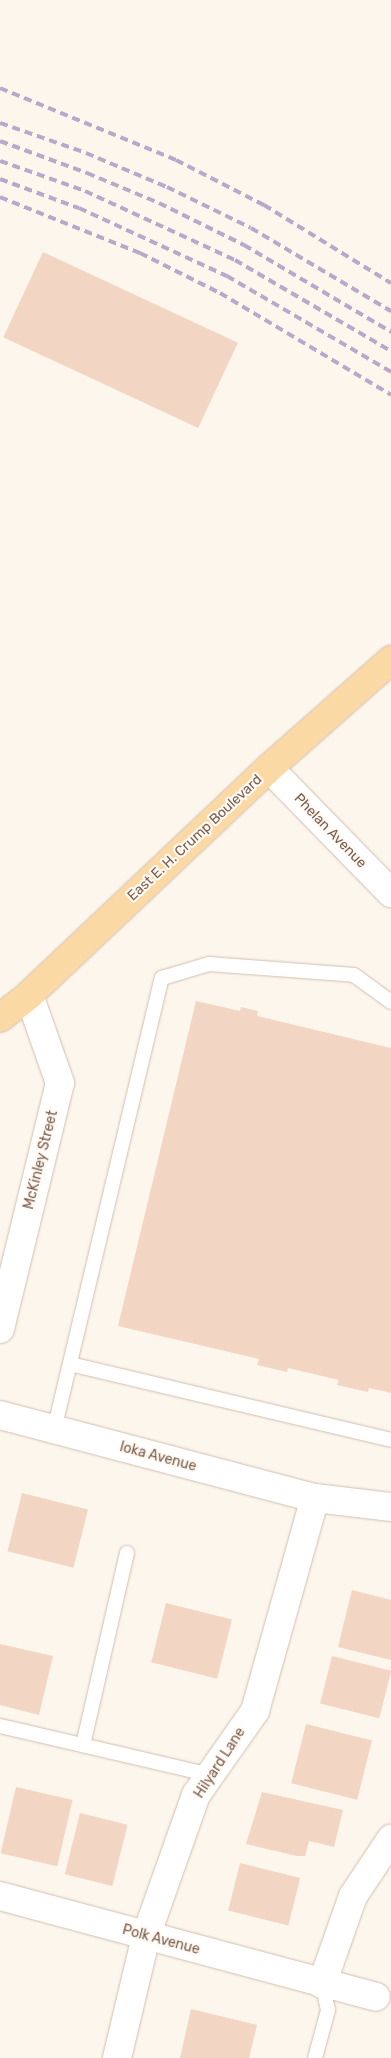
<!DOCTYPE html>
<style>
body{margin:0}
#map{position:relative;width:391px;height:2058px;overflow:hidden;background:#fdf6ec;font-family:Rubik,sans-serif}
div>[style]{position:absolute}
.building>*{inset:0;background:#f3d5c3;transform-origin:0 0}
.roads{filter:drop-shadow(0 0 1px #d1beb0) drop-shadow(0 0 1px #d1beb0)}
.service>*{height:14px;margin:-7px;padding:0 7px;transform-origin:7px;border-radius:7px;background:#fff}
.minor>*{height:28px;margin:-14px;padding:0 14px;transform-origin:14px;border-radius:14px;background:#fff}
.primary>*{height:28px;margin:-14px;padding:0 14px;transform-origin:14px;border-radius:14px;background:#fbd9a5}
.rail>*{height:4px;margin-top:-2px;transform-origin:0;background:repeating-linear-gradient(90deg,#b9a8c9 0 8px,transparent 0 13px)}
span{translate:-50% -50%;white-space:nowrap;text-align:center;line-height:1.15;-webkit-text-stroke:4.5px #fffaf3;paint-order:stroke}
.street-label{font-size:14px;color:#7a5c4d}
</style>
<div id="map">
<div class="building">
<i style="left:43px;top:252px;width:215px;height:94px;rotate:25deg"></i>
<i style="clip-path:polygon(196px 1001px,240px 1011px,241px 1007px,258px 1011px,257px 1016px,391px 1048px,391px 1393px,369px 1388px,368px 1392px,337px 1385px,339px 1380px,288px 1368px,287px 1372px,257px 1365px,259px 1359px,118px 1326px)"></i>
<i style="left:22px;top:1493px;width:68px;height:60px;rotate:14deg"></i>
<i style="clip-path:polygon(352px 1590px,391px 1600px,391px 1660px,338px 1647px)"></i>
<i style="left:166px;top:1603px;width:68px;height:61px;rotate:14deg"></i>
<i style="clip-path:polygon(0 1644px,53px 1656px,39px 1715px,0 1705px)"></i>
<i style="left:332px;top:1656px;width:61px;height:49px;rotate:14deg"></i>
<i style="left:306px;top:1724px;width:68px;height:61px;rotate:14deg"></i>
<i style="left:16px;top:1787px;width:58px;height:68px;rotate:13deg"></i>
<i style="clip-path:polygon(262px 1792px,343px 1810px,334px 1847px,309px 1841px,305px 1856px,297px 1856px,246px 1844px)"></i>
<i style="left:80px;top:1813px;width:49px;height:63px;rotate:14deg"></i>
<i style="left:240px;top:1863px;width:62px;height:49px;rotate:14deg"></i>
<i style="clip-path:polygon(191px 2009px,257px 2025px,249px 2058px,180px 2058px)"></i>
</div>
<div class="roads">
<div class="service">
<i style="left:70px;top:1364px;width:330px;rotate:13.3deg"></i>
<i style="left:54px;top:1430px;width:465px;rotate:-76.6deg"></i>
<i style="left:162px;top:978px;width:49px;rotate:-16.6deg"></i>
<i style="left:209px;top:964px;width:145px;rotate:4.3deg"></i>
<i style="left:354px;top:975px;width:46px;rotate:36.1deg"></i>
<i style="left:0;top:1726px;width:216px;rotate:13.1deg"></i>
<i style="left:83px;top:1745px;width:197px;rotate:-77.1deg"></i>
<i style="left:315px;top:2058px;width:50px;rotate:-74.8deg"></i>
<i style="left:328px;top:2010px;width:27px;rotate:-103deg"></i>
</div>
<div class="minor">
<i style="left:269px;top:768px;width:175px;rotate:45.7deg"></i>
<i style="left:0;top:1329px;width:253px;rotate:-76.3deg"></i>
<i style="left:60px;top:1083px;width:93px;rotate:-109.4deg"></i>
<i style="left:0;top:1415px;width:326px;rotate:14.8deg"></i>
<i style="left:315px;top:1498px;width:77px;rotate:6.8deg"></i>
<i style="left:0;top:1896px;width:389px;rotate:15deg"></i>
<i style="left:322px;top:1984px;width:93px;rotate:-70.6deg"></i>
<i style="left:353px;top:1896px;width:69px;rotate:-56.3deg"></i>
<i style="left:117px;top:2058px;width:125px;rotate:-76.6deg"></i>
<i style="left:146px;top:1936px;width:150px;rotate:-70.5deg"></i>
<i style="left:196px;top:1795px;width:103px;rotate:-54.9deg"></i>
<i style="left:255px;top:1711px;width:221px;rotate:-74.3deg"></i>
</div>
<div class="primary">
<i style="left:0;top:1018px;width:37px;rotate:-38deg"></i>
<i style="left:29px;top:995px;width:330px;rotate:-43.4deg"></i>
<i style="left:269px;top:768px;width:163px;rotate:-41.5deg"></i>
</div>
</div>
<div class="rail">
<i style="left:0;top:88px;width:190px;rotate:22.2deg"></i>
<i style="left:176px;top:160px;width:99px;rotate:27.1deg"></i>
<i style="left:264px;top:205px;width:149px;rotate:31.6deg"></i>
<i style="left:0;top:123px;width:91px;rotate:19.2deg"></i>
<i style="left:86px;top:153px;width:88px;rotate:22.8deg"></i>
<i style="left:167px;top:187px;width:93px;rotate:26deg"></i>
<i style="left:251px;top:228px;width:163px;rotate:30.7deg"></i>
<i style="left:0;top:141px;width:93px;rotate:20.2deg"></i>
<i style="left:87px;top:173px;width:78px;rotate:22.6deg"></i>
<i style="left:159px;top:203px;width:95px;rotate:26.3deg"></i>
<i style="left:244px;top:245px;width:171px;rotate:30.6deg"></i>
<i style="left:0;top:161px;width:90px;rotate:19.4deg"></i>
<i style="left:85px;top:191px;width:165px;rotate:24.7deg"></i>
<i style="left:235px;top:260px;width:181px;rotate:30.3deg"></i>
<i style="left:0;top:179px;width:84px;rotate:20.2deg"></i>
<i style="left:79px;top:208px;width:163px;rotate:24.7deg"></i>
<i style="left:227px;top:276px;width:190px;rotate:30.3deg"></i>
<i style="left:0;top:197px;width:151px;rotate:21.8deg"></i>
<i style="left:140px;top:253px;width:89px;rotate:26.6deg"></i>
<i style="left:220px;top:293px;width:199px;rotate:30.8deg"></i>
</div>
<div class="street-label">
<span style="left:330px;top:831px;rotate:46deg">Phelan Avenue</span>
<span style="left:195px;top:838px;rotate:-43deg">East E. H. Crump Boulevard</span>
<span style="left:41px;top:1160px;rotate:-76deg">McKinley Street</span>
<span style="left:158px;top:1457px;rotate:15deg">Ioka Avenue</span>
<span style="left:220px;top:1763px;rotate:-57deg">Hilyard Lane</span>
<span style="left:161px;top:1940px;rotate:15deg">Polk Avenue</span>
</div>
</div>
